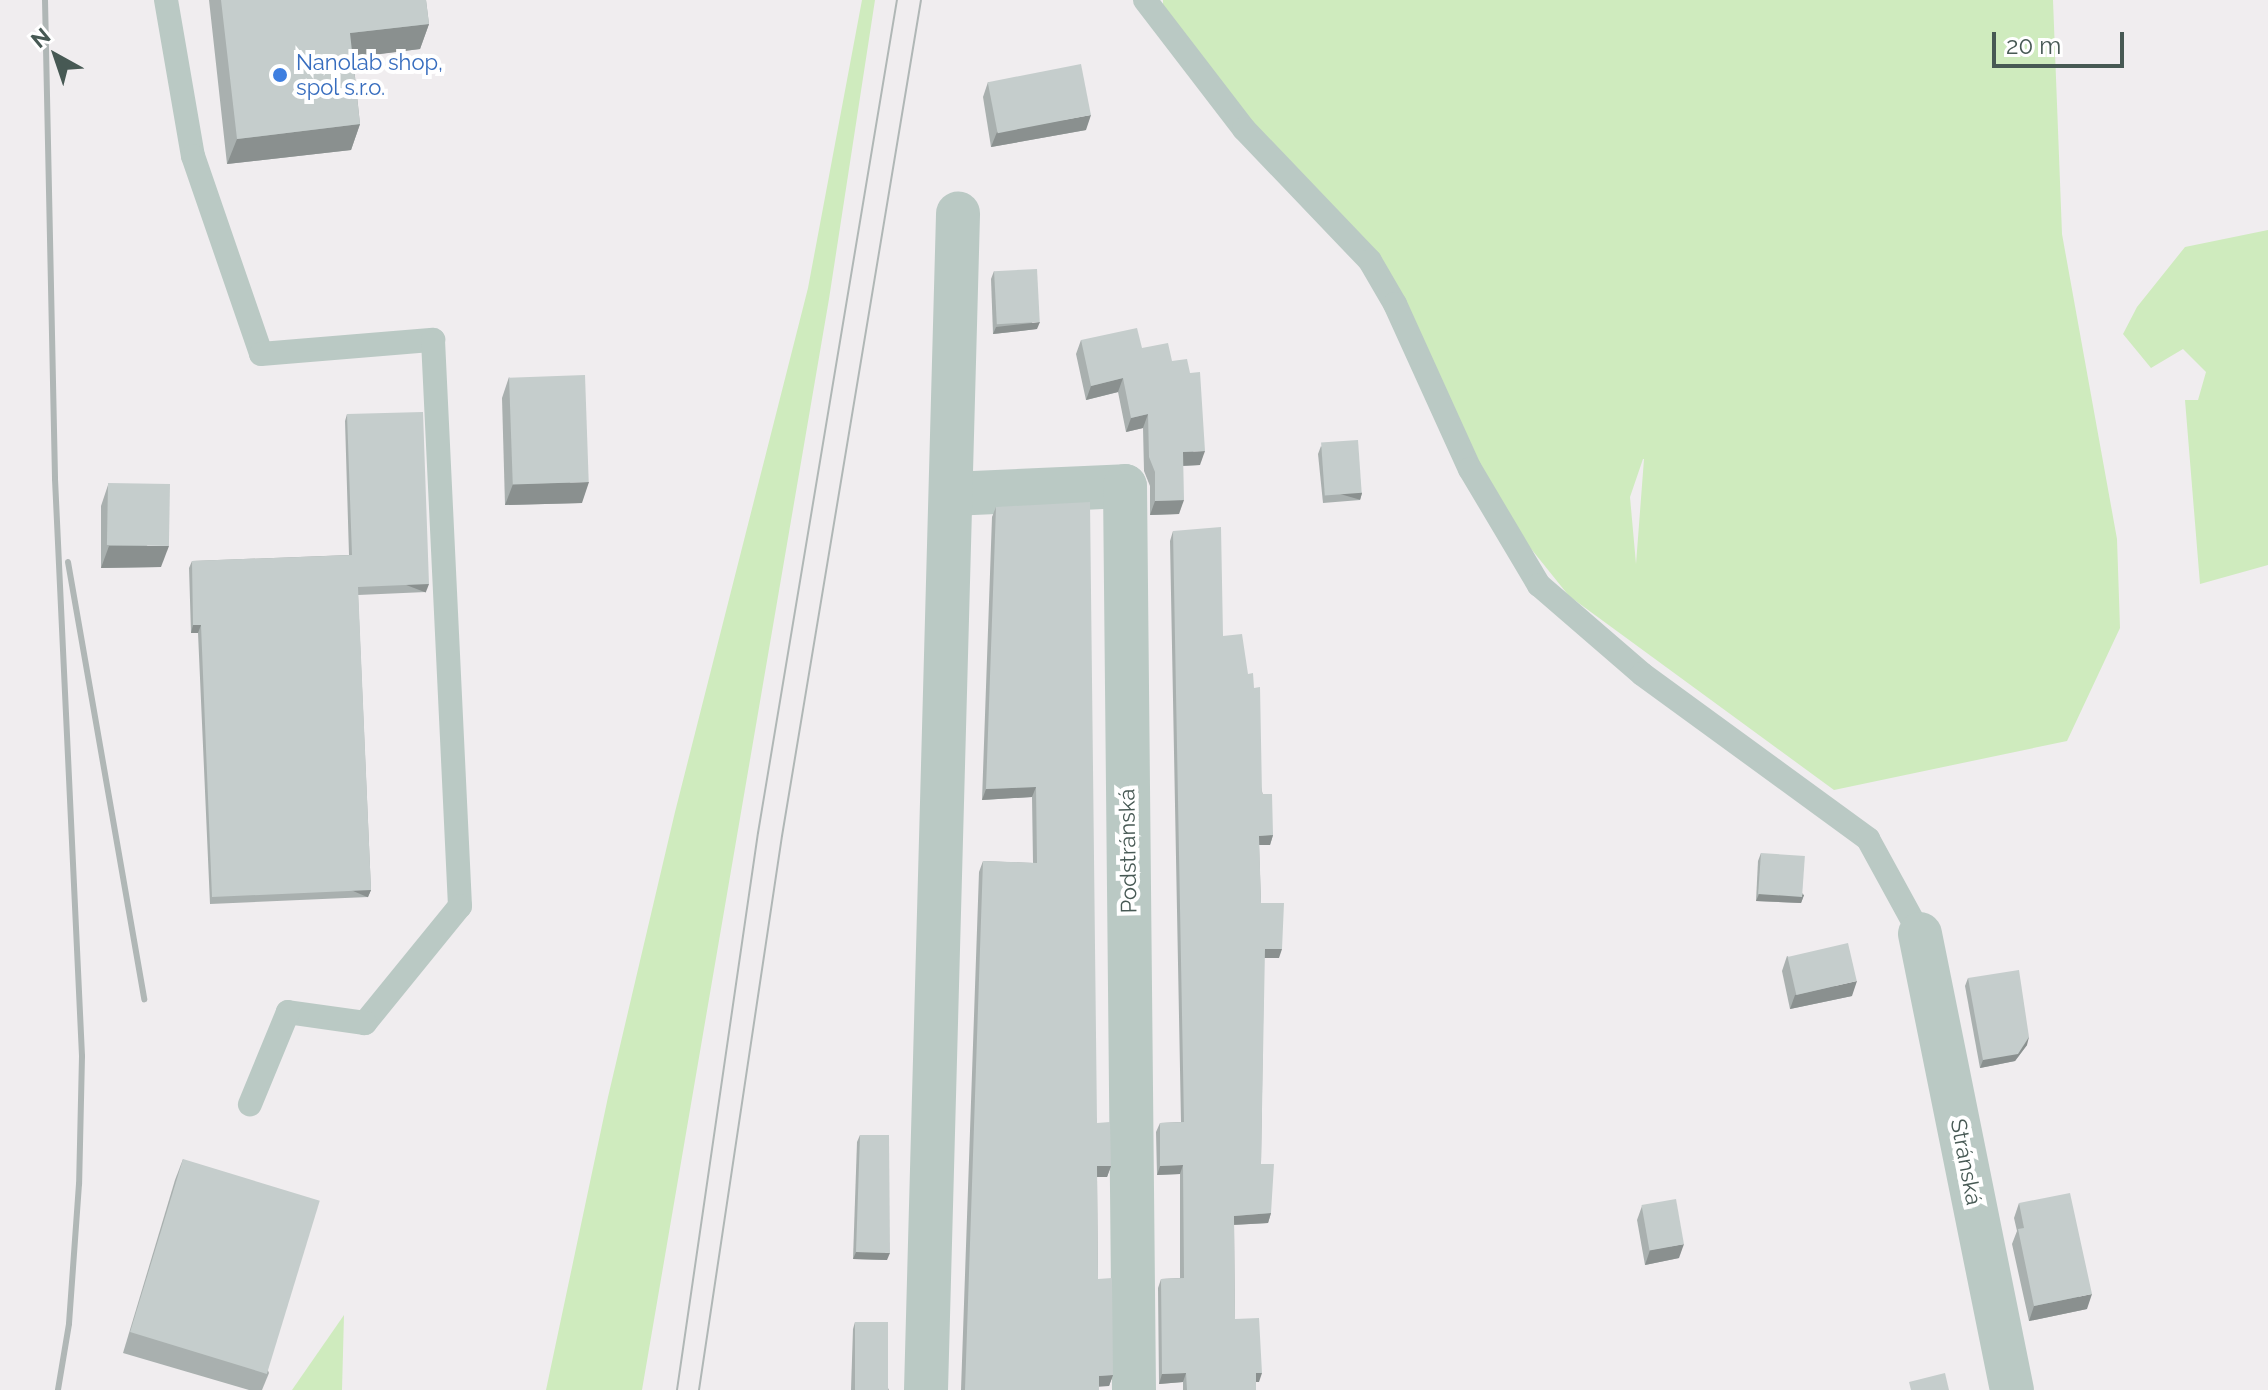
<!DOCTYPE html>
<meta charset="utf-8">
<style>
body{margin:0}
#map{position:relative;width:2268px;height:1390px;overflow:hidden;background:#f0edef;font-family:Raleway,sans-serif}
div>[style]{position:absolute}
.green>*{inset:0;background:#cfebbe}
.service>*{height:24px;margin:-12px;padding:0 12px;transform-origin:12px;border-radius:12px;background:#bac9c4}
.minor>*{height:44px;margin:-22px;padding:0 22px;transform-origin:22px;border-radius:22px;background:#bac9c4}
.tram>*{height:2px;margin:-1px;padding:0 1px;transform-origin:1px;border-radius:1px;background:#b0b7b6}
.rail>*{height:6px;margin:-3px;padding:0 3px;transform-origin:3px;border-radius:3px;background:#b0b7b6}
.wall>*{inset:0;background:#a9b0af}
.shaded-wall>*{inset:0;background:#8a908f;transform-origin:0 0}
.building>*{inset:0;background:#c5cdcc;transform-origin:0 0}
.dots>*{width:22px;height:22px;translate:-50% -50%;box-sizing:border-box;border:4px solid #fff;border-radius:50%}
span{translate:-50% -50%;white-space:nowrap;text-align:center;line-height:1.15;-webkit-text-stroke:8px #fff;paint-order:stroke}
.shop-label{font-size:22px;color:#366cbe}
.left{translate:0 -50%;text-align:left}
.street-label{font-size:22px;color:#475954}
.north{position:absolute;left:16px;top:16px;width:80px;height:80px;-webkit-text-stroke:6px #fff;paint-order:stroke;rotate:320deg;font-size:22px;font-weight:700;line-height:32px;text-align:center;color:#475954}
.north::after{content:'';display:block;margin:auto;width:28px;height:36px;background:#475954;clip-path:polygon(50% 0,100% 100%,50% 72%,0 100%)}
.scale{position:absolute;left:1992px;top:32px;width:132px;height:36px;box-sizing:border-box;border:4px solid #475954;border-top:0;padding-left:10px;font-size:24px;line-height:28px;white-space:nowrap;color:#475954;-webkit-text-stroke:6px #fff;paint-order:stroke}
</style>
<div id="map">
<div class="green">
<i style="clip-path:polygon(862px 0,875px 0,829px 299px,642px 1390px,546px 1390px,608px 1097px,675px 812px,808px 288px)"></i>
<i style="clip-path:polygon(evenodd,1163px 0,2053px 0,2062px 234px,2117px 539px,2120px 628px,2067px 741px,1834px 790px,1569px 596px,1492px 500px,1391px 275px,1270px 148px,1163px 7px,1163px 0,1643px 459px,1644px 459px,1636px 564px,1630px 497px,1643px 459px)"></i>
<i style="clip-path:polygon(2268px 230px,2268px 565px,2200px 584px,2185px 400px,2198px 400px,2206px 372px,2183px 349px,2151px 368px,2123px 334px,2137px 307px,2185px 247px)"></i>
<i style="clip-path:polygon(344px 1315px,342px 1390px,292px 1390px)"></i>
</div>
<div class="service">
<i style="left:166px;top:0;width:158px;rotate:80.2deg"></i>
<i style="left:193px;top:156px;width:209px;rotate:71deg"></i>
<i style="left:261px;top:354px;width:173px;rotate:-4.7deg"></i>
<i style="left:433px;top:340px;width:567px;rotate:87.27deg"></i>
<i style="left:460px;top:906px;width:151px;rotate:129.1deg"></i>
<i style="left:365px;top:1023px;width:78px;rotate:-171.9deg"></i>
<i style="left:288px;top:1012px;width:100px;rotate:112.4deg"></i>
<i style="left:1145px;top:0;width:163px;rotate:52.5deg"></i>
<i style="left:1244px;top:129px;width:182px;rotate:46.3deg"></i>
<i style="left:1370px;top:261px;width:50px;rotate:59.8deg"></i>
<i style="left:1395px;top:304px;width:181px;rotate:65.6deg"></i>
<i style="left:1470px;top:469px;width:135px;rotate:59.3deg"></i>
<i style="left:1539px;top:585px;width:136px;rotate:40.8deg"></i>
<i style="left:1642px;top:674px;width:280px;rotate:36.1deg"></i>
<i style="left:1868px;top:839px;width:108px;rotate:61.3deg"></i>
</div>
<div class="minor">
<i style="left:951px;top:494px;width:174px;rotate:-2.6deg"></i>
<i style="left:1125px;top:486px;width:904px;rotate:89.43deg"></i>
<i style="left:1920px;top:934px;width:465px;rotate:78.6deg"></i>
<i style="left:926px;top:1390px;width:1177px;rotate:-88.44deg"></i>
</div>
<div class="tram">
<i style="left:677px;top:1390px;width:563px;rotate:-81.73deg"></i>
<i style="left:758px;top:833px;width:845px;rotate:-80.53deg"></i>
<i style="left:699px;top:1390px;width:560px;rotate:-81.48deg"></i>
<i style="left:782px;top:836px;width:847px;rotate:-80.56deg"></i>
</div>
<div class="rail">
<i style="left:45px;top:0;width:479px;rotate:88.8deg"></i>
<i style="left:55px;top:479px;width:578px;rotate:87.32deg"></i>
<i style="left:82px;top:1056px;width:128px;rotate:91.3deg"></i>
<i style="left:79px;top:1184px;width:140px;rotate:94.1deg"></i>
<i style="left:69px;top:1324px;width:67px;rotate:99.5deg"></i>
<i style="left:68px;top:562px;width:444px;rotate:80.1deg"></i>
</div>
<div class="wall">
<i style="clip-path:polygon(209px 0,426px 0,429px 24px,420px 49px,353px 57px,360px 124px,351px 150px,227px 164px)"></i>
<i style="clip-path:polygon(988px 82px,1086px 130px,991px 147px,983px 97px)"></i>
<i style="clip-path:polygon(994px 271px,1037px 329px,993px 334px,991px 279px)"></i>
<i style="clip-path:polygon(1081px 340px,1142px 348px,1200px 465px,1183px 466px,1179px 514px,1150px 515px,1150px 486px,1144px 471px,1143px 428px,1126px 432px,1118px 392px,1086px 400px,1076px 354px)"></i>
<i style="clip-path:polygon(509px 377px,582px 503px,505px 505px,502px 398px)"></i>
<i style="clip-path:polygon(347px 414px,426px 592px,358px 595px,371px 890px,368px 897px,210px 904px,198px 633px,191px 633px,189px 568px,192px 561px,349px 555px,345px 421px)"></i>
<i style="clip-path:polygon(1321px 446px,1362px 493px,1360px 500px,1323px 503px,1318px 454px)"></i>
<i style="clip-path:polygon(108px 485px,161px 567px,101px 568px,101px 506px)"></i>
<i style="clip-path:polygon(996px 507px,1097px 1123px,1111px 1166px,1107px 1177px,1097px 1177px,1098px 1279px,1113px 1375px,1109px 1386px,1099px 1386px,1099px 1390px,961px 1390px,979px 872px,983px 861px,1033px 863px,1032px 797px,982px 800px,992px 517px)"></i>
<i style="clip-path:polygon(1173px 531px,1223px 636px,1273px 835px,1270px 845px,1259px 845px,1261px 903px,1279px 958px,1264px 958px,1261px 1164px,1271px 1213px,1268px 1223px,1234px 1225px,1235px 1319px,1259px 1382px,1256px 1382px,1256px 1390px,1183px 1390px,1183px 1382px,1159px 1384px,1158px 1288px,1161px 1279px,1180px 1278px,1180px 1174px,1157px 1175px,1156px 1132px,1160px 1123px,1181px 1122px,1170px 541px)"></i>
<i style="clip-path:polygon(1761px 853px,1804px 895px,1801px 903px,1756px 901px,1758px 861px)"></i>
<i style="clip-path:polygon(1787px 956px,1852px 996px,1790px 1009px,1782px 971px)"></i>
<i style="clip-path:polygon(1968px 978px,2027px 1045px,2015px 1061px,1980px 1068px,1965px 986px)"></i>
<i style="clip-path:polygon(860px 1135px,887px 1260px,853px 1259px,857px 1142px)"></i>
<i style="clip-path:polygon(183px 1159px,269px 1373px,262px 1390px,249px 1390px,123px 1353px,175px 1180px)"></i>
<i style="clip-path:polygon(2019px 1203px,2087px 1309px,2029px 1321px,2012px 1244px,2017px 1231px,2014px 1218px)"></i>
<i style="clip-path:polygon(1642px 1206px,1679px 1258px,1645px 1265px,1637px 1220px)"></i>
<i style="clip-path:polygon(855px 1322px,889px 1390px,851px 1390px,853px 1329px)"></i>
</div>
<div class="shaded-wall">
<i style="clip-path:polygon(429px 24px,420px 49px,341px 59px,350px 33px)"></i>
<i style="clip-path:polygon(1091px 115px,1086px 130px,991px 147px,997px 132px)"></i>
<i style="clip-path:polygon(360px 124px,351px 150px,227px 164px,237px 139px)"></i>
<i style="clip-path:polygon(1040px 322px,1037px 329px,993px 334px,996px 327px)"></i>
<i style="clip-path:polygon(1123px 378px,1118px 392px,1086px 400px,1091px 386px)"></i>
<i style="clip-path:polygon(1148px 414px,1143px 428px,1126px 432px,1131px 418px)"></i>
<i style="clip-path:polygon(1205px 451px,1200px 465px,1178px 466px,1183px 452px)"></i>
<i style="clip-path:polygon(589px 482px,582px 503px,505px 505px,513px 484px)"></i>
<i style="left:1362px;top:493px;width:7px;height:37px;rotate:106deg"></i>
<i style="clip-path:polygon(1184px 500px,1179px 514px,1150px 515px,1155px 501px)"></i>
<i style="clip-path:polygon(109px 546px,169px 546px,161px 567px,101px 568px)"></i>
<i style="left:429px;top:584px;width:9px;height:71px;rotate:111deg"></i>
<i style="clip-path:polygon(193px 625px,201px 625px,198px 633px,191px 633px)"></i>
<i style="clip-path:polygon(1036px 787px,1032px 797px,982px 800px,986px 789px)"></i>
<i style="clip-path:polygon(1273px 835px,1270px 845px,1255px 845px,1259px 836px)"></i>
<i style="left:371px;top:890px;width:8px;height:159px;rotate:113deg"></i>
<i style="clip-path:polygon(1759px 894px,1804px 895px,1801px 903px,1756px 901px)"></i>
<i style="clip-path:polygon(1265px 949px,1282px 949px,1279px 958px,1261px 958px)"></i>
<i style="clip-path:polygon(1857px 981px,1852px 996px,1790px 1009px,1795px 995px)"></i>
<i style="clip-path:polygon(2029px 1037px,2027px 1045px,2015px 1061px,1980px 1068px,1983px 1060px)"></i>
<i style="clip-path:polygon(1183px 1165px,1180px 1174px,1157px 1175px,1160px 1166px)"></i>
<i style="clip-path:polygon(1097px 1166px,1111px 1166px,1107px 1177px,1093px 1177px)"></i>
<i style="clip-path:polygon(1271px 1213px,1268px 1223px,1230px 1225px,1234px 1216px)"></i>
<i style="clip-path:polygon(1684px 1244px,1679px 1258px,1645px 1265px,1650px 1250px)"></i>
<i style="clip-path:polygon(856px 1252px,890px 1253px,887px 1260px,853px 1259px)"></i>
<i style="clip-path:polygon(2092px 1294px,2087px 1309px,2029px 1321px,2034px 1306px)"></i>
<i style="clip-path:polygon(1186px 1373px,1183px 1382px,1159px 1384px,1162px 1374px)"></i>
<i style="clip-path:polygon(1256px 1373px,1262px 1373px,1259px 1382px,1253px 1382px)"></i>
<i style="clip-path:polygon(1113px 1375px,1109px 1386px,1095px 1387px,1099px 1376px)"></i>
</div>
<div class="building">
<i style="clip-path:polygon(221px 0,426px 0,429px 24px,350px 33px,360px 124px,237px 139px)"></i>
<i style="left:1081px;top:64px;width:52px;height:95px;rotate:79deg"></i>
<i style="left:1037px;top:269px;width:53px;height:43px;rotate:87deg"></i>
<i style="clip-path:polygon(1137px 328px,1142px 348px,1168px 343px,1172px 361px,1187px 359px,1190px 373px,1200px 372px,1205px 451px,1183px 452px,1184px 500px,1155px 501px,1155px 472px,1149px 457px,1148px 414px,1131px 418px,1123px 378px,1091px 386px,1081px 340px)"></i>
<i style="left:585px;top:375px;width:107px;height:76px;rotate:88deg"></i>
<i style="clip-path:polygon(423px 412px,429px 584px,358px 587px,371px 890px,212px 897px,201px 625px,193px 625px,192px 561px,352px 555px,347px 414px)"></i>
<i style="left:1358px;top:440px;width:53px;height:37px;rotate:86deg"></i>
<i style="left:170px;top:484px;width:62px;height:62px;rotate:91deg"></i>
<i style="clip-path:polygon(1090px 502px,1097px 1123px,1110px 1122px,1111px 1166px,1097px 1166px,1098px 1279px,1112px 1278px,1113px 1375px,1099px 1376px,1099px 1390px,965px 1390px,983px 861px,1037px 863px,1036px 787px,986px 789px,996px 507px)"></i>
<i style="clip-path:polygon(1221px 527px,1223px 636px,1242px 634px,1248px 674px,1253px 673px,1254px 688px,1260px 687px,1262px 794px,1272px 794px,1273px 835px,1259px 836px,1261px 903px,1284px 903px,1282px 949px,1265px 949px,1261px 1164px,1274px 1164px,1271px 1213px,1234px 1216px,1235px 1319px,1259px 1318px,1262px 1373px,1256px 1373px,1256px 1390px,1187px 1390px,1186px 1373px,1162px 1374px,1161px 1279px,1184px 1278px,1183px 1165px,1160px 1166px,1160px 1123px,1184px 1122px,1173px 531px)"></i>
<i style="left:1761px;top:853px;width:44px;height:41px;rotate:4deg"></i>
<i style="left:1848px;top:943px;width:39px;height:62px;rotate:77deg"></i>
<i style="clip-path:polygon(2019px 970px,2029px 1037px,2018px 1054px,1983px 1060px,1968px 978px)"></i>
<i style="clip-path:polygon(860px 1135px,889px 1135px,890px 1253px,856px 1252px)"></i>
<i style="left:183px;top:1159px;width:143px;height:181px;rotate:17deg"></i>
<i style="clip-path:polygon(2070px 1193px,2092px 1294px,2034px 1306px,2018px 1229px,2024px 1228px,2019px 1203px)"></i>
<i style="left:1676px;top:1199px;width:46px;height:35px;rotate:80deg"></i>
<i style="left:855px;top:1322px;width:33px;height:68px"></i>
<i style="clip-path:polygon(1945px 1373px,1949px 1390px,1911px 1390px,1909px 1382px)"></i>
</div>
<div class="dots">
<i style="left:280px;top:75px;background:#3f7fe0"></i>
</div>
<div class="shop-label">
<span class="left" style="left:296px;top:75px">Nanolab shop,<br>spol s.r.o.</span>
</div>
<div class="street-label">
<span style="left:1128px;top:851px;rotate:-91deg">Podstránská</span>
<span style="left:1966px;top:1162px;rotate:79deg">Stránská</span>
</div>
<div class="north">N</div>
<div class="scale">20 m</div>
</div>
